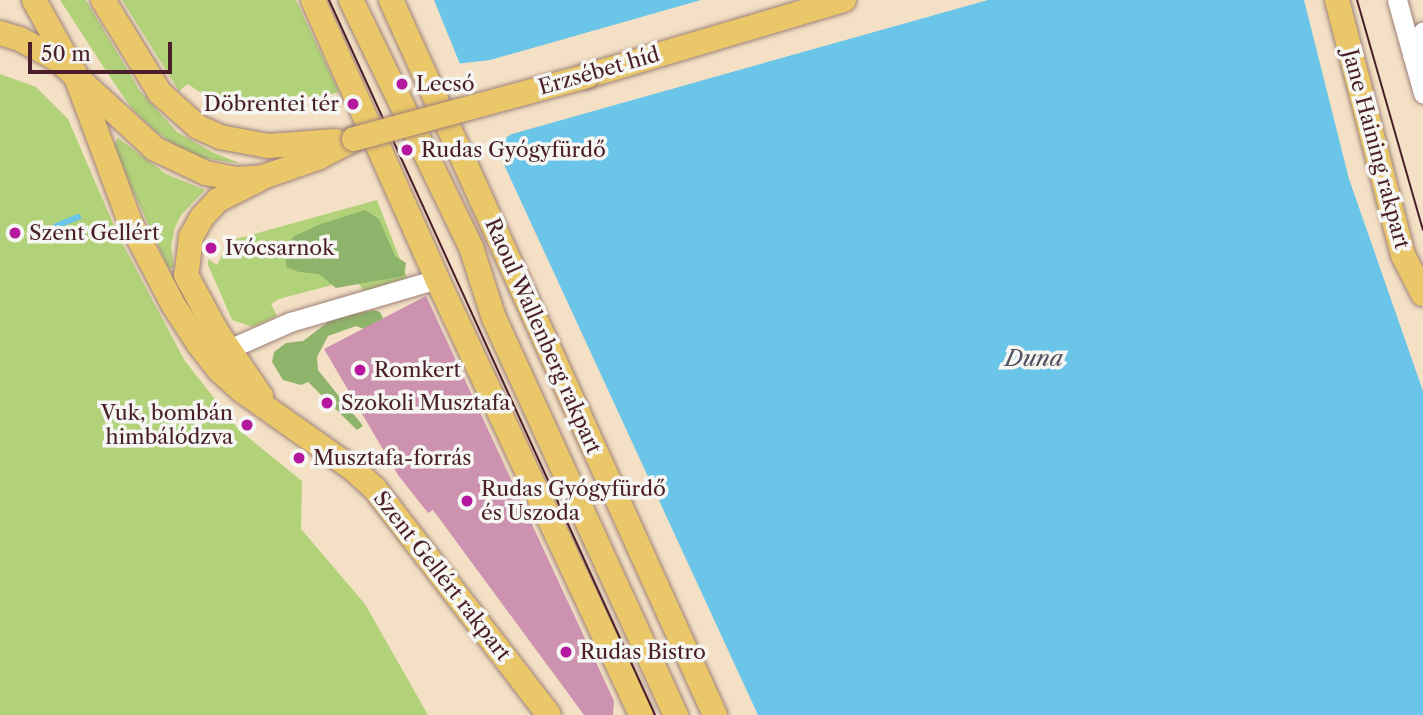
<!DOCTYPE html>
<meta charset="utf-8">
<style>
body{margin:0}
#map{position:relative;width:1423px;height:715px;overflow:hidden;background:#f3e0c5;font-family:"Libre Caslon Text",serif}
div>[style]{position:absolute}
.green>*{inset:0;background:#b2d27a}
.forest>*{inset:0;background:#8db46a}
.water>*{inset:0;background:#6ac5e8}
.pier>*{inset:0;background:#f3e0c5}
.stream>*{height:6px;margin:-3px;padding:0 3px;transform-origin:3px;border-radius:3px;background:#6ac5e8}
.building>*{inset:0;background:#cc92b0}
.roads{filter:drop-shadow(0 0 2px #9e8078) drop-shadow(0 0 2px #9e8078)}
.minor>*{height:19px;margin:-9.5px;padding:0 9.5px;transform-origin:9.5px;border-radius:9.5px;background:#fff}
.major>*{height:24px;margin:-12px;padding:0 12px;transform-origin:12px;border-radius:12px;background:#eac769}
.tram>*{height:2px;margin:-1px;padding:0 1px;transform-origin:1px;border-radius:1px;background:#4a1f2b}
.bridges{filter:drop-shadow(0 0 2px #9e8078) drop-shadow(0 0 2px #9e8078)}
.major-bridge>*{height:24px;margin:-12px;padding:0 12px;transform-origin:12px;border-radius:12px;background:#eac769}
.dots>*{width:19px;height:19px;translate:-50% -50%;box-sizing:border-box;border:4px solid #f6f6f2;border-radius:50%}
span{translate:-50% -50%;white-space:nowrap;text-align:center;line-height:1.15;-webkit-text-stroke:7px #f6f6f2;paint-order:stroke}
.street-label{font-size:21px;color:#4a1f2b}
.poi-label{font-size:21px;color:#4a1f2b}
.left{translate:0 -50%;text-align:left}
.right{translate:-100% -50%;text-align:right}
.water-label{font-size:23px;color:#545164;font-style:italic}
.scale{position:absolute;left:28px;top:42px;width:144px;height:32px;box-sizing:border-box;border:4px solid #4a1f2b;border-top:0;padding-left:9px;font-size:21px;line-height:24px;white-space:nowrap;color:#4a1f2b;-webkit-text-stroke:5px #f6f6f2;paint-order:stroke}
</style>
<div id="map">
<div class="green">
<i style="clip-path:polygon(60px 0,86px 0,140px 91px,177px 132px,214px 153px,242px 164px,203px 158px,179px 148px,154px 130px,133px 110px,114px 83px)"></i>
<i style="clip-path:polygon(122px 0,296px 0,339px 92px,311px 100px,305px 93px,243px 109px,214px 102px,188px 84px,179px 91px)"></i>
<i style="clip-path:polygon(0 74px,36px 87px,68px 119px,119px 237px,185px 361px,239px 430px,302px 481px,301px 529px,365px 604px,428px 715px,0 715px)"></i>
<i style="clip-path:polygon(118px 138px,166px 174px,205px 190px,182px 214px,175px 227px,171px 247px,174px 267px,169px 269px,131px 187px,114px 144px)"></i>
<i style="clip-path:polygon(377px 200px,408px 280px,364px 291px,355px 279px,279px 299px,271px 304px,277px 316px,253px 327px,232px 320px,208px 265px,208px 259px,217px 265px,229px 241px)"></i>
</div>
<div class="forest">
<i style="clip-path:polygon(365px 210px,379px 219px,395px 256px,406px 263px,404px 276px,336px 288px,319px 274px,299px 272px,286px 267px,286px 250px,293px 237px,318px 225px)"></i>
<i style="clip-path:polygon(374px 310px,380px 312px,386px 325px,375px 333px,356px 326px,328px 336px,317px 357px,318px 370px,363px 426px,357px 430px,308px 382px,301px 385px,283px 380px,272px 362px,274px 352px,286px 343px,303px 341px,328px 322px,344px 316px)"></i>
</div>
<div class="water">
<i style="clip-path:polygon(434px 0,1304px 0,1349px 179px,1423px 391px,1423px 715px,758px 715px,477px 106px)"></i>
</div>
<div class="pier">
<i style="clip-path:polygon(701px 0,988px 0,512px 134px,491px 146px,456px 64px,490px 60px)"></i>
</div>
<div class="stream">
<i style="left:56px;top:226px;width:24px;rotate:-22deg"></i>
</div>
<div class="building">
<i style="clip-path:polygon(426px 296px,614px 701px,613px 715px,584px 715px,433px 510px,428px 513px,398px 475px,324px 349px)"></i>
</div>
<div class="roads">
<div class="minor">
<i style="left:1397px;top:0;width:97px;rotate:74.4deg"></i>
<i style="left:1412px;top:55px;width:26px;rotate:-65deg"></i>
<i style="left:229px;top:349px;width:67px;rotate:-23.9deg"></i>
<i style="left:290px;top:322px;width:153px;rotate:-16.3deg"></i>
</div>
<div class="major">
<i style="left:34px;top:0;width:85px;rotate:61deg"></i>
<i style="left:75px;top:74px;width:158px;rotate:69.6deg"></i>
<i style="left:130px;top:222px;width:95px;rotate:62.4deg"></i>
<i style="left:174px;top:306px;width:44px;rotate:57deg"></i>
<i style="left:198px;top:343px;width:34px;rotate:52deg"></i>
<i style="left:219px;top:370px;width:30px;rotate:42deg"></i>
<i style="left:241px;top:390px;width:137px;rotate:35.2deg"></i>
<i style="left:353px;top:469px;width:30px;rotate:42deg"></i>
<i style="left:375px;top:489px;width:285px;rotate:52.4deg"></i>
<i style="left:103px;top:0;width:109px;rotate:58.5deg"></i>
<i style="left:160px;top:93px;width:51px;rotate:41.8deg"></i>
<i style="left:198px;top:127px;width:24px;rotate:24deg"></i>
<i style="left:220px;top:137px;width:49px;rotate:10.6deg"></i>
<i style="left:268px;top:146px;width:68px;rotate:-4.2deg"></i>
<i style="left:313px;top:0;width:305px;rotate:66deg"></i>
<i style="left:437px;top:279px;width:481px;rotate:64.9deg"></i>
<i style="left:351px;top:0;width:275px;rotate:64.1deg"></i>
<i style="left:471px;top:247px;width:75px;rotate:72.1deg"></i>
<i style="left:494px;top:318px;width:437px;rotate:65.4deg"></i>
<i style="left:391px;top:0;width:785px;rotate:65.62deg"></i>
<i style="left:1337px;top:0;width:263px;rotate:75.5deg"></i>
<i style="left:1403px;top:255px;width:44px;rotate:62.9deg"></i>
<i style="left:0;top:33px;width:21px;rotate:17deg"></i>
<i style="left:20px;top:39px;width:43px;rotate:28.9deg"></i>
<i style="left:58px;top:60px;width:132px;rotate:42.5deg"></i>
<i style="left:155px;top:149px;width:56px;rotate:25.2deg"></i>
<i style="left:206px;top:173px;width:31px;rotate:11deg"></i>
<i style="left:236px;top:179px;width:27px;rotate:-4deg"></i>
<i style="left:263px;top:177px;width:58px;rotate:-19.1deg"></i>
<i style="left:318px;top:158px;width:41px;rotate:-27.8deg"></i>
<i style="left:587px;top:76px;width:268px;rotate:-16.5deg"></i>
<i style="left:258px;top:180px;width:45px;rotate:153.4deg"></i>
<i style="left:218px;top:200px;width:23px;rotate:133deg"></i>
<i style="left:202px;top:217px;width:23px;rotate:119deg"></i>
<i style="left:191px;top:237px;width:38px;rotate:97deg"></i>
<i style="left:186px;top:275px;width:65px;rotate:61.5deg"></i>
<i style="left:217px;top:332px;width:78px;rotate:55.5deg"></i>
</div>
</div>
<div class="tram">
<i style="left:329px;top:0;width:786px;rotate:65.49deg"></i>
<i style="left:1357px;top:0;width:239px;rotate:74deg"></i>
</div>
<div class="bridges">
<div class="major-bridge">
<i style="left:354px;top:139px;width:241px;rotate:-15.1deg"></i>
</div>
</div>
<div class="dots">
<i style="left:402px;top:84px;background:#b5179e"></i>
<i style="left:353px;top:104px;background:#b5179e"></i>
<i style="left:407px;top:150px;background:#b5179e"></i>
<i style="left:15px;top:233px;background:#b5179e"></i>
<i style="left:211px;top:248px;background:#b5179e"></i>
<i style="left:360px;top:370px;background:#b5179e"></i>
<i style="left:327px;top:403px;background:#b5179e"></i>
<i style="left:247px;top:425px;background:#b5179e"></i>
<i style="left:299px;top:458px;background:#b5179e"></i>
<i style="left:467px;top:501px;background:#b5179e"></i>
<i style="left:566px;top:652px;background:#b5179e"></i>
</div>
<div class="street-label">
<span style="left:599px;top:71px;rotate:-16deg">Erzsébet híd</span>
<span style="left:1376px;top:149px;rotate:75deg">Jane Haining rakpart</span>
<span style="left:543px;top:336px;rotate:66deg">Raoul Wallenberg rakpart</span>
<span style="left:442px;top:576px;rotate:52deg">Szent Gellért rakpart</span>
</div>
<div class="poi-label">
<span class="left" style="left:416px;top:84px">Lecsó</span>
<span class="right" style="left:339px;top:104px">Döbrentei tér</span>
<span class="left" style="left:421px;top:150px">Rudas Gyógyfürdő</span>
<span class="left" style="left:29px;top:233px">Szent Gellért</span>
<span class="left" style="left:225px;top:248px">Ivócsarnok</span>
<span class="left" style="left:374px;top:370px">Romkert</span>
<span class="left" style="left:341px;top:403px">Szokoli Musztafa</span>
<span class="right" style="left:233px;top:425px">Vuk, bombán<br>himbálódzva</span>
<span class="left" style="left:313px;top:458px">Musztafa-forrás</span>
<span class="left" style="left:481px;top:501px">Rudas Gyógyfürdő<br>és Uszoda</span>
<span class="left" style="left:580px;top:652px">Rudas Bistro</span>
</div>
<div class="water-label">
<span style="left:1034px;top:358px">Duna</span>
</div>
<div class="scale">50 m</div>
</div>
